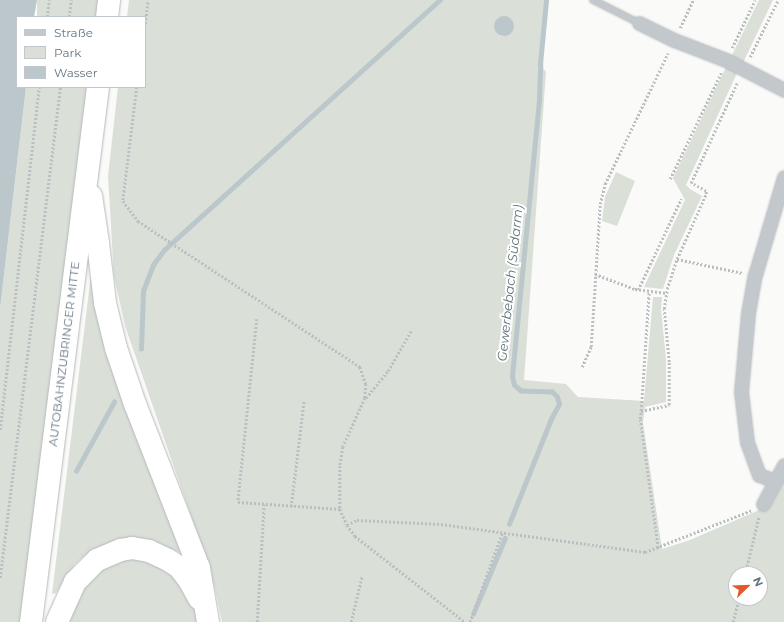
<!DOCTYPE html>
<meta charset="utf-8">
<style>
body{margin:0}
#map{position:relative;width:784px;height:622px;overflow:hidden;background:#fafaf8;font-family:Montserrat,sans-serif}
div>[style]{position:absolute}
.green>*{inset:0;background:#dadfd7;transform-origin:0 0}
.water>*{inset:0;background:#bbc7cb}
.round{border-radius:50%}
.stream>*{height:4.5px;margin:-2.25px;padding:0 2.25px;transform-origin:2.25px;border-radius:2.25px;background:#bbc7cb}
.path>*{height:2.5px;margin-top:-1.25px;transform-origin:0;background:repeating-linear-gradient(90deg,#bbbfc2 0 2px,transparent 0 4px)}
.roads{filter:drop-shadow(0 0 1px #b4b9bd) drop-shadow(0 0 1px #b4b9bd)}
.lane>*{height:6px;margin:-3px;padding:0 3px;transform-origin:3px;border-radius:3px;background:#c3c8cc}
.street>*{height:13px;margin:-6.5px;padding:0 6.5px;transform-origin:6.5px;border-radius:6.5px;background:#c3c8cc}
.highway>*{height:22px;margin:-11px;padding:0 11px;transform-origin:11px;border-radius:11px;background:#fff}
span{translate:-50% -50%;white-space:nowrap;text-align:center;line-height:1.15;-webkit-text-stroke:4px #fff;paint-order:stroke}
.street-label{font-size:12px;color:#657683}
.water-label{font-size:13px;color:#60757c;font-style:italic}
.legend{position:absolute;left:16px;top:16px;width:130px;height:72px;box-sizing:border-box;background:#fff;border:1px solid #c1c8cd;margin:0;padding:5px 7px;list-style:none;font-size:12px;color:#657683}
.legend li{display:flex;align-items:center;gap:8px;height:20px}
.legend b{width:20px;border:1px solid #c1c8cd}
.north{position:absolute;left:728px;top:566px;width:40px;height:40px;box-sizing:border-box;background:#fff;border:1px solid #c1c8cd;border-radius:50%;rotate:67deg;font-size:11px;font-weight:700;line-height:16px;text-align:center;color:#657683}
.north::after{content:'';display:block;margin:auto;width:14px;height:18px;background:#e4572e;clip-path:polygon(50% 0,100% 100%,50% 72%,0 100%)}
</style>
<div id="map">
<div class="green">
<i style="left:37px;top:0;width:62px;height:17px"></i>
<i style="clip-path:polygon(evenodd,129px 0,545px 0,540px 64px,546px 72px,524px 380px,566px 384px,578px 397px,644px 401px,653px 297px,662px 297px,661px 309px,666px 359px,666px 402px,645px 407px,643px 423px,662px 549px,690px 540px,766px 507px,784px 477px,784px 622px,222px 622px,215px 589px,198px 536px,125px 326px,114px 276px,108px 176px,118px 87px,145px 87px,145px 17px,127px 17px,129px 0,736px 574px,760px 574px,760px 598px,736px 598px,736px 574px)"></i>
<i style="clip-path:polygon(759px 0,773px 0,742px 65px,730px 59px)"></i>
<i style="clip-path:polygon(726px 67px,737px 73px,686px 185px,690px 189px,702px 196px,674px 255px,663px 289px,644px 287px,685px 200px,673px 178px)"></i>
<i style="clip-path:polygon(26px 87px,89px 87px,74px 217px,20px 622px,0 622px,0 309px)"></i>
<i style="clip-path:polygon(616px 172px,635px 181px,617px 226px,602px 221px,605px 197px)"></i>
<i style="clip-path:polygon(93px 258px,185px 554px,143px 540px,94px 550px,83px 557px,75px 564px,56px 593px,52px 594px)"></i>
<i style="clip-path:polygon(138px 556px,178px 577px,202px 622px,63px 622px,95px 570px)"></i>
</div>
<div class="water">
<i style="clip-path:polygon(0 0,37px 0,34px 17px,17px 17px,17px 87px,26px 87px,0 309px)"></i>
<i class="round" style="left:494px;top:16px;width:20px;height:20px"></i>
</div>
<div class="stream">
<i style="left:141px;top:349px;width:58px;rotate:-88deg"></i>
<i style="left:143px;top:291px;width:28px;rotate:-69deg"></i>
<i style="left:153px;top:265px;width:19px;rotate:-54deg"></i>
<i style="left:164px;top:250px;width:372px;rotate:-42.2deg"></i>
<i style="left:76px;top:471px;width:79px;rotate:-61.2deg"></i>
<i style="left:509px;top:524px;width:113px;rotate:-68.2deg"></i>
<i style="left:551px;top:419px;width:17px;rotate:-62deg"></i>
<i style="left:559px;top:404px;width:7px;rotate:-106deg"></i>
<i style="left:557px;top:397px;width:7px;rotate:-135deg"></i>
<i style="left:552px;top:392px;width:31px;rotate:-178deg"></i>
<i style="left:521px;top:391px;width:9px;rotate:-139deg"></i>
<i style="left:514px;top:385px;width:9px;rotate:-103deg"></i>
<i style="left:512px;top:376px;width:277px;rotate:-84.4deg"></i>
<i style="left:539px;top:100px;width:36px;rotate:-88deg"></i>
<i style="left:540px;top:64px;width:64px;rotate:-84.6deg"></i>
<i style="left:473px;top:614px;width:82px;rotate:-67.2deg"></i>
</div>
<div class="path">
<i style="left:47px;top:17px;width:17px;rotate:-83deg"></i>
<i style="left:69px;top:17px;width:17px;rotate:-83deg"></i>
<i style="left:145px;top:24px;width:24px;rotate:-83deg"></i>
<i style="left:680px;top:28px;width:31px;rotate:-65deg"></i>
<i style="left:732px;top:48px;width:53px;rotate:-64.4deg"></i>
<i style="left:750px;top:57px;width:64px;rotate:-63.8deg"></i>
<i style="left:137px;top:87px;width:115px;rotate:97deg"></i>
<i style="left:123px;top:201px;width:25px;rotate:53deg"></i>
<i style="left:138px;top:221px;width:266px;rotate:33.3deg"></i>
<i style="left:360px;top:367px;width:18px;rotate:71deg"></i>
<i style="left:366px;top:384px;width:14px;rotate:94deg"></i>
<i style="left:365px;top:398px;width:54px;rotate:114.2deg"></i>
<i style="left:343px;top:447px;width:19px;rotate:99deg"></i>
<i style="left:340px;top:466px;width:43px;rotate:90deg"></i>
<i style="left:340px;top:509px;width:17px;rotate:66deg"></i>
<i style="left:347px;top:525px;width:14px;rotate:54deg"></i>
<i style="left:355px;top:536px;width:140px;rotate:38deg"></i>
<i style="left:670px;top:179px;width:118px;rotate:-64.3deg"></i>
<i style="left:677px;top:259px;width:67px;rotate:12deg"></i>
<i style="left:595px;top:274px;width:43px;rotate:20.6deg"></i>
<i style="left:635px;top:289px;width:32px;rotate:7deg"></i>
<i style="left:638px;top:290px;width:101px;rotate:-64.7deg"></i>
<i style="left:257px;top:319px;width:184px;rotate:95.9deg"></i>
<i style="left:238px;top:502px;width:102px;rotate:3.9deg"></i>
<i style="left:582px;top:367px;width:22px;rotate:-66deg"></i>
<i style="left:591px;top:347px;width:143px;rotate:-86.4deg"></i>
<i style="left:600px;top:204px;width:21px;rotate:-76deg"></i>
<i style="left:605px;top:184px;width:145px;rotate:-64.3deg"></i>
<i style="left:366px;top:398px;width:35px;rotate:-51deg"></i>
<i style="left:388px;top:371px;width:46px;rotate:-60.1deg"></i>
<i style="left:641px;top:411px;width:119px;rotate:-86.2deg"></i>
<i style="left:0;top:430px;width:345px;rotate:-83.5deg"></i>
<i style="left:291px;top:507px;width:108px;rotate:-83.1deg"></i>
<i style="left:347px;top:525px;width:11px;rotate:-27deg"></i>
<i style="left:357px;top:520px;width:84px;rotate:2.7deg"></i>
<i style="left:441px;top:524px;width:206px;rotate:7.8deg"></i>
<i style="left:645px;top:552px;width:115px;rotate:-21.4deg"></i>
<i style="left:658px;top:548px;width:130px;rotate:-97.9deg"></i>
<i style="left:640px;top:419px;width:8px;rotate:-83deg"></i>
<i style="left:641px;top:411px;width:29px;rotate:-12deg"></i>
<i style="left:669px;top:405px;width:43px;rotate:-90deg"></i>
<i style="left:669px;top:362px;width:53px;rotate:-95.4deg"></i>
<i style="left:664px;top:309px;width:20px;rotate:-81deg"></i>
<i style="left:667px;top:289px;width:32px;rotate:-72deg"></i>
<i style="left:677px;top:259px;width:71px;rotate:-66deg"></i>
<i style="left:706px;top:194px;width:3px;rotate:-90deg"></i>
<i style="left:706px;top:191px;width:17px;rotate:-152deg"></i>
<i style="left:691px;top:183px;width:112px;rotate:-65.3deg"></i>
<i style="left:745px;top:574px;width:60px;rotate:-76.4deg"></i>
<i style="left:0;top:578px;width:495px;rotate:-83deg"></i>
<i style="left:257px;top:622px;width:118px;rotate:-86.6deg"></i>
<i style="left:351px;top:622px;width:47px;rotate:-76.6deg"></i>
<i style="left:470px;top:622px;width:95px;rotate:-70.2deg"></i>
<i style="left:733px;top:622px;width:25px;rotate:-76deg"></i>
</div>
<div class="roads">
<div class="lane">
<i style="left:593px;top:0;width:51px;rotate:26.6deg"></i>
</div>
<div class="street">
<i style="left:639px;top:23px;width:39px;rotate:26deg"></i>
<i style="left:674px;top:40px;width:56px;rotate:21deg"></i>
<i style="left:726px;top:60px;width:65px;rotate:27.3deg"></i>
<i style="left:775px;top:481px;width:17px;rotate:-159deg"></i>
<i style="left:759px;top:475px;width:35px;rotate:-110deg"></i>
<i style="left:747px;top:442px;width:50px;rotate:-96.8deg"></i>
<i style="left:741px;top:392px;width:79px;rotate:-84.9deg"></i>
<i style="left:748px;top:313px;width:39px;rotate:-80deg"></i>
<i style="left:755px;top:275px;width:102px;rotate:-73.5deg"></i>
<i style="left:763px;top:504px;width:44px;rotate:-61.7deg"></i>
</div>
<div class="highway">
<i style="left:107px;top:17px;width:17px;rotate:-83deg"></i>
<i style="left:91px;top:196px;width:48px;rotate:81.5deg"></i>
<i style="left:98px;top:243px;width:60px;rotate:83.3deg"></i>
<i style="left:105px;top:303px;width:46px;rotate:76.3deg"></i>
<i style="left:116px;top:348px;width:59px;rotate:71.3deg"></i>
<i style="left:135px;top:404px;width:176px;rotate:68.7deg"></i>
<i style="left:199px;top:568px;width:55px;rotate:80.5deg"></i>
<i style="left:31px;top:622px;width:539px;rotate:-82.86deg"></i>
<i style="left:57px;top:622px;width:44px;rotate:-65.8deg"></i>
<i style="left:75px;top:582px;width:31px;rotate:-45deg"></i>
<i style="left:97px;top:560px;width:26px;rotate:-23deg"></i>
<i style="left:121px;top:550px;width:11px;rotate:-10deg"></i>
<i style="left:132px;top:548px;width:17px;rotate:10deg"></i>
<i style="left:149px;top:551px;width:21px;rotate:25deg"></i>
<i style="left:168px;top:560px;width:13px;rotate:32deg"></i>
<i style="left:179px;top:567px;width:16px;rotate:52deg"></i>
<i style="left:189px;top:580px;width:21px;rotate:61deg"></i>
</div>
</div>
<div class="street-label">
<span style="left:64px;top:354px;rotate:-83deg">AUTOBAHNZUBRINGER MITTE</span>
</div>
<div class="water-label">
<span style="left:510px;top:283px;rotate:-84deg">Gewerbebach (Südarm)</span>
</div>
<ul class="legend">
<li><b style="height:5px;background:#c3c8cc"></b>Straße</li>
<li><b style="height:11px;background:#dadfd7"></b>Park</li>
<li><b style="height:11px;background:#bbc7cb"></b>Wasser</li>
</ul>
<div class="north">N</div>
</div>
